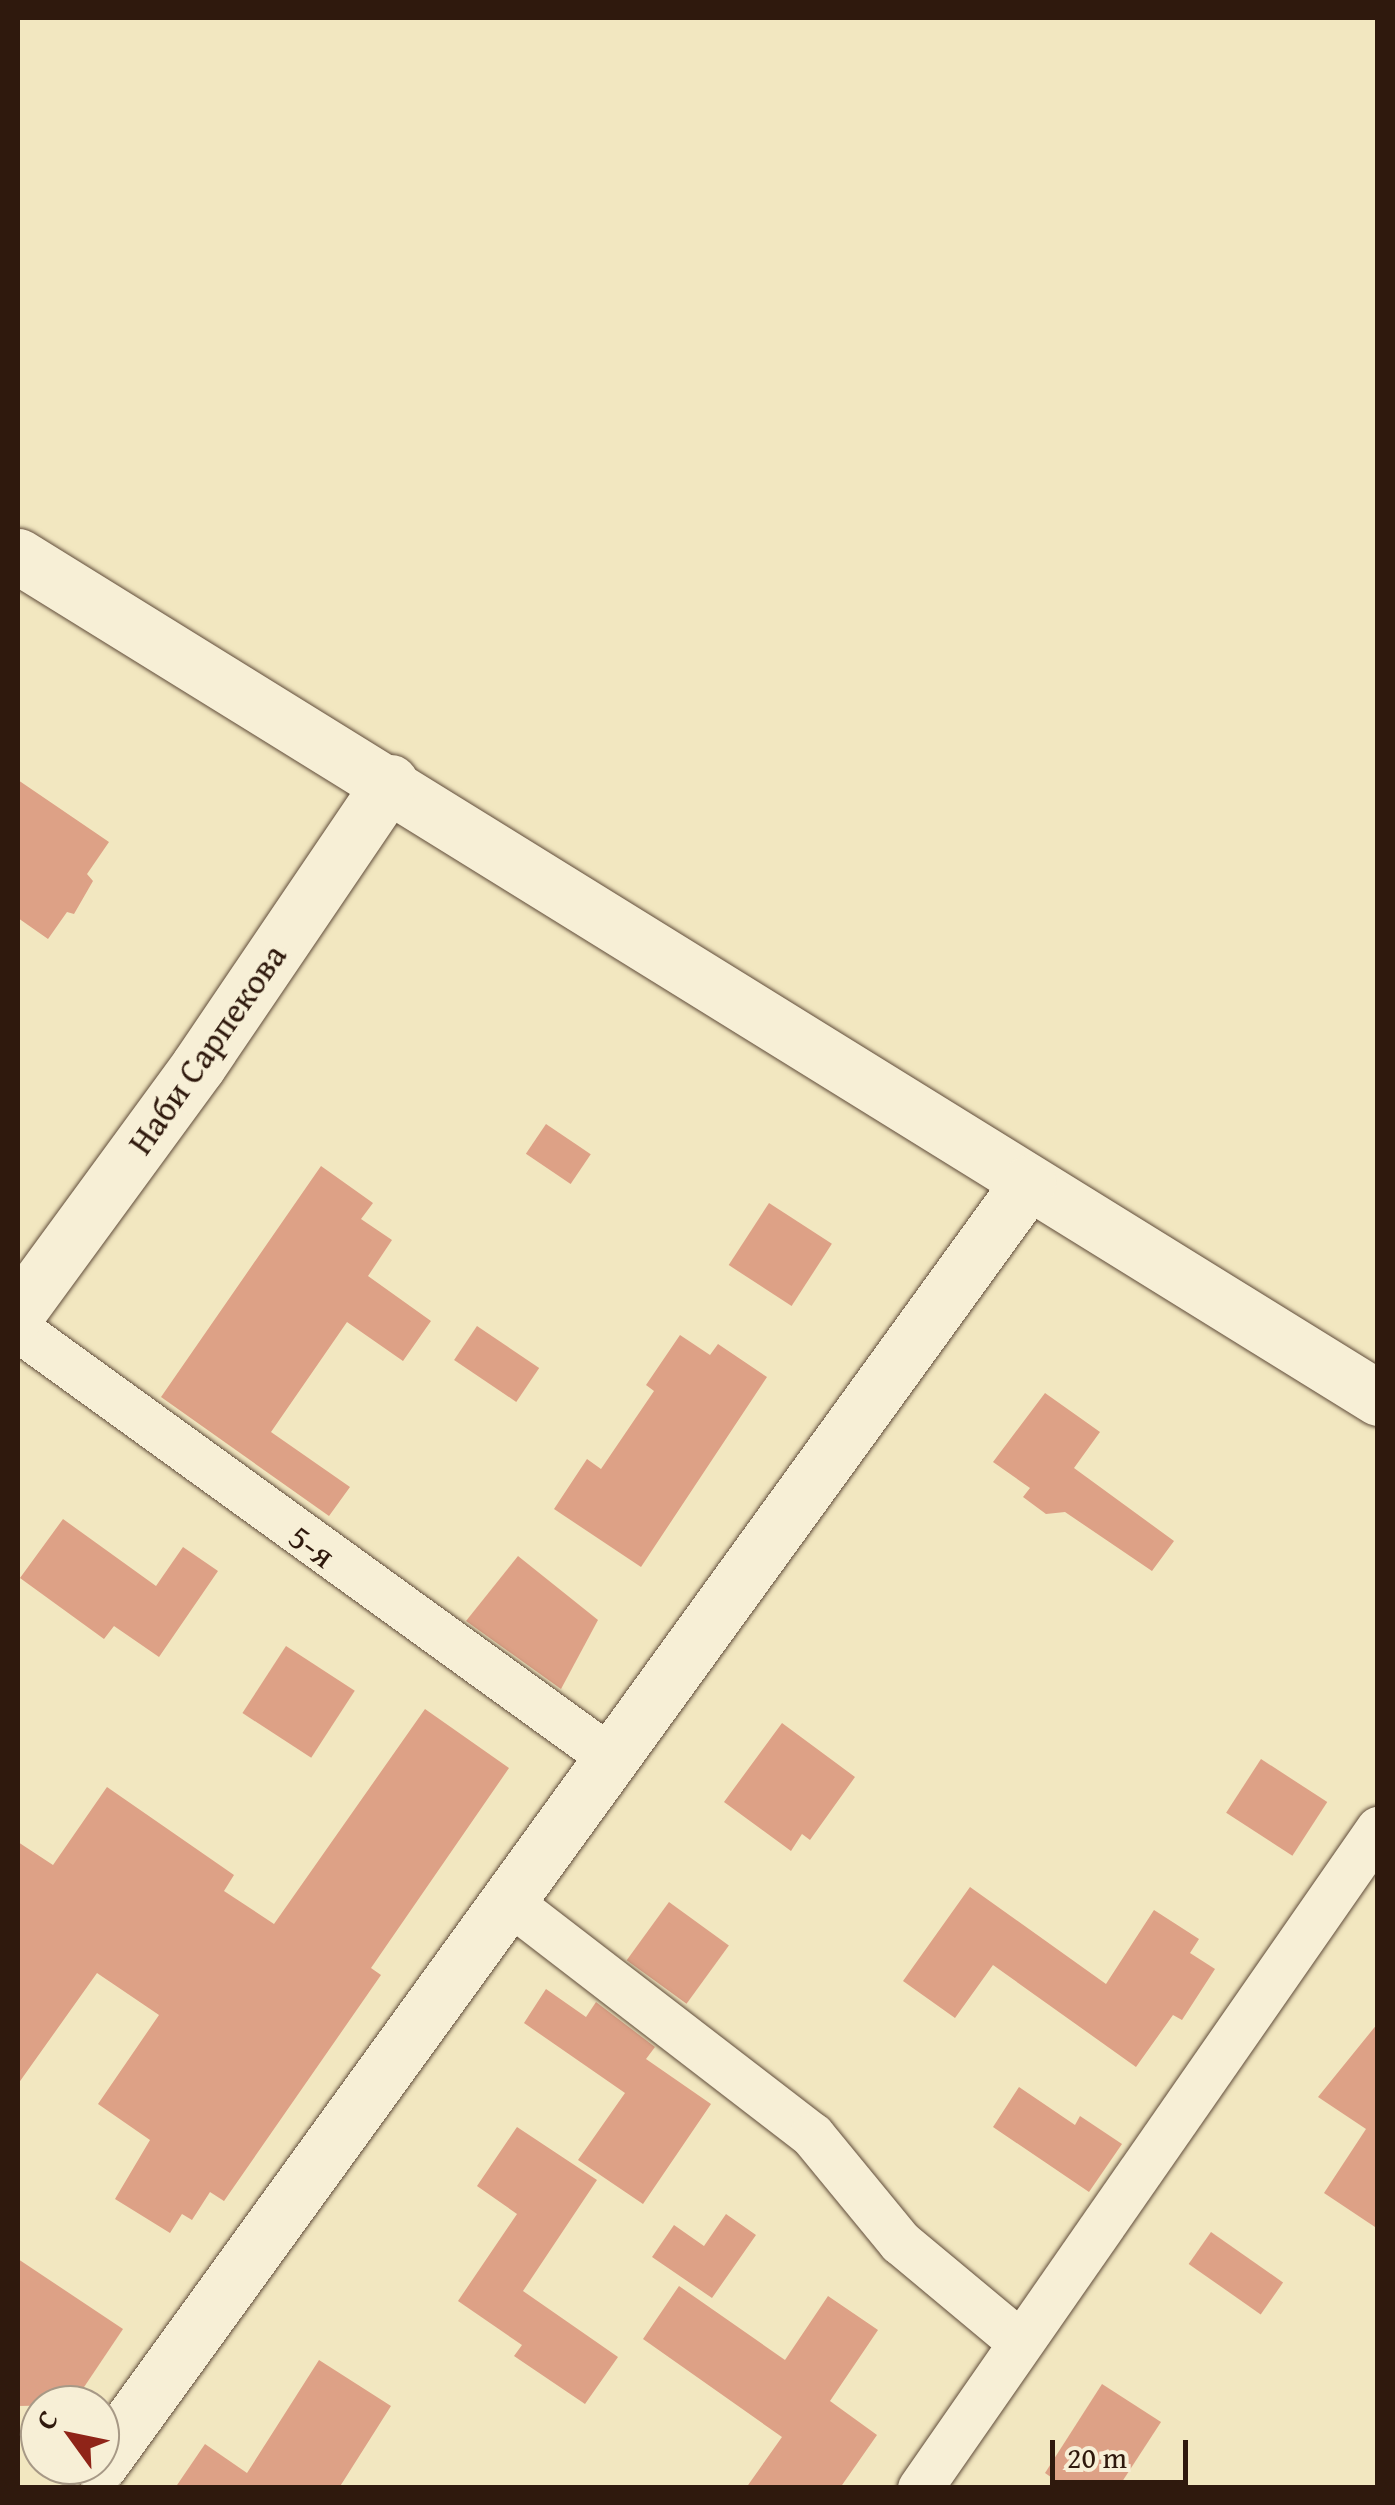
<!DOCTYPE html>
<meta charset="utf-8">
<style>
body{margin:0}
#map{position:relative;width:1395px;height:2505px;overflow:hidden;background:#f2e7c0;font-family:"Gentium Book Plus",serif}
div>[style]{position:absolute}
.building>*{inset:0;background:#dda186;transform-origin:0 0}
.roads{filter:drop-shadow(0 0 2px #604c3a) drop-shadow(0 0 2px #604c3a)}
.minor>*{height:45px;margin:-22.5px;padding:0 22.5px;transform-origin:22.5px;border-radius:22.5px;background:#f7efd6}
.tertiary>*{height:55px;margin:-27.5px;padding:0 27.5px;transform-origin:27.5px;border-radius:27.5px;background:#f7efd6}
span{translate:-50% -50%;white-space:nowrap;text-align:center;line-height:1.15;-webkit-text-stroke:8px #f7efd6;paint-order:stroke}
.street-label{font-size:35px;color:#2f190d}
.frame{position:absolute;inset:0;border:20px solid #2f190d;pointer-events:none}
.north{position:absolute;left:20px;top:2385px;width:100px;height:100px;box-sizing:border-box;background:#f7efd6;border:2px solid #a79986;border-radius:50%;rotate:303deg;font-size:28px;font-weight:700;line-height:40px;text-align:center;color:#2f190d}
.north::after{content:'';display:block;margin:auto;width:35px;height:45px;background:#8f2418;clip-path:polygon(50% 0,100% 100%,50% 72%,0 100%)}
.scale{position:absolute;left:1050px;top:2440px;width:138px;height:45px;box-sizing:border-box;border:5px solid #2f190d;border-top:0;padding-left:12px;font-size:30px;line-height:35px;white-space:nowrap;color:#2f190d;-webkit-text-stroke:8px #f7efd6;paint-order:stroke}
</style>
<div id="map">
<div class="building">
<i style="clip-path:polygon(18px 780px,109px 842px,87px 874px,93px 881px,74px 914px,67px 912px,48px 939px,18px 918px)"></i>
<i style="left:546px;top:1124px;width:54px;height:36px;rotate:34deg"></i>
<i style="clip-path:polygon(321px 1166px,373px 1203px,361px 1219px,392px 1240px,368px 1276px,431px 1321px,403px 1361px,347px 1322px,271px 1432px,350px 1487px,329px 1516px,161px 1397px)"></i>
<i style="left:769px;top:1203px;width:75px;height:74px;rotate:33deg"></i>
<i style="left:477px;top:1326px;width:75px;height:41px;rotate:34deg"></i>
<i style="clip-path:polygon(680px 1335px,710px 1355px,718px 1344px,767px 1377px,641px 1567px,554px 1509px,587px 1459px,601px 1469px,654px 1391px,646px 1385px)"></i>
<i style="clip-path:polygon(1045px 1393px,1100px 1432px,1074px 1468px,1174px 1541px,1152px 1571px,1065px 1512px,1046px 1514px,1023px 1497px,1030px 1488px,993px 1462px)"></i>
<i style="clip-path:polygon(63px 1519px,156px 1586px,183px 1547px,218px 1571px,159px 1657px,114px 1626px,104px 1639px,20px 1578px)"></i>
<i style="clip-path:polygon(518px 1556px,598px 1620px,561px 1689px,466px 1621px)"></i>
<i style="left:286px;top:1646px;width:82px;height:80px;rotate:33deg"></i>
<i style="clip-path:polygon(425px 1709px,509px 1768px,371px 1968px,381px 1975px,224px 2201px,210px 2192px,192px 2220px,182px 2214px,170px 2233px,115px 2199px,150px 2140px,98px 2104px,159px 2015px,97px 1973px,18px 2084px,18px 1842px,53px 1865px,107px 1787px,234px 1875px,224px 1891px,274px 1924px)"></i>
<i style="clip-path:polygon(782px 1723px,855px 1777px,810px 1840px,802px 1834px,791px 1851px,724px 1802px)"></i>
<i style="left:1261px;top:1759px;width:79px;height:64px;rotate:33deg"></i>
<i style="clip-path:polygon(970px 1887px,1106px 1984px,1154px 1910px,1199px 1939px,1190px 1953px,1215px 1969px,1182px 2020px,1173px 2015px,1136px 2067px,993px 1965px,955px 2018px,903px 1981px)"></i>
<i style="left:669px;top:1902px;width:74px;height:72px;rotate:36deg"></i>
<i style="clip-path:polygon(546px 1989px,586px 2017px,596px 2002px,655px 2047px,646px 2059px,711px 2104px,643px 2204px,578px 2160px,625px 2093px,524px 2023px)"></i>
<i style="clip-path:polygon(1378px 2023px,1378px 2229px,1324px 2193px,1366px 2129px,1318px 2097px)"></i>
<i style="clip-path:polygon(1019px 2087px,1075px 2125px,1080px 2116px,1122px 2144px,1089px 2192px,993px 2127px)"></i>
<i style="clip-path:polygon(517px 2127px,597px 2180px,523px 2291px,618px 2357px,585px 2404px,514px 2356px,522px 2345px,458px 2301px,517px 2214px,477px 2186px)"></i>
<i style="clip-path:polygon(726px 2214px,756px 2235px,712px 2298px,652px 2257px,674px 2225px,704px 2246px)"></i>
<i style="left:1211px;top:2232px;width:88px;height:39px;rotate:35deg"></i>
<i style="clip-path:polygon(18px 2259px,123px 2329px,72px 2405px,18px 2406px)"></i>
<i style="clip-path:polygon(679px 2286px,785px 2360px,828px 2296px,878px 2330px,830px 2401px,877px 2435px,840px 2488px,746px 2488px,782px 2437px,643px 2339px)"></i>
<i style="clip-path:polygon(319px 2360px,391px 2406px,339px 2488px,175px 2488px,205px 2444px,247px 2473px)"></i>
<i style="clip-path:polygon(1102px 2384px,1161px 2422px,1118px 2488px,1067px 2488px,1045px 2473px)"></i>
</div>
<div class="roads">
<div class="minor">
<i style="left:18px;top:1329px;width:732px;rotate:35.88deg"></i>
<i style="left:508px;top:1901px;width:384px;rotate:37.6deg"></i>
<i style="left:812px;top:2135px;width:139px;rotate:50.6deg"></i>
<i style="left:900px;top:2242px;width:156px;rotate:39.8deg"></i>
<i style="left:920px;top:2488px;width:803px;rotate:-55.2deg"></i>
</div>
<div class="tertiary">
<i style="left:18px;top:556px;width:1600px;rotate:31.76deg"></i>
<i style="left:18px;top:1312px;width:305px;rotate:-53.8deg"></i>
<i style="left:198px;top:1066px;width:343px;rotate:-55.9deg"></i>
<i style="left:100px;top:2464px;width:1582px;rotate:-54.08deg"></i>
</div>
</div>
<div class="street-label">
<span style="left:207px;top:1049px;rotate:-55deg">Наби Сарпекова</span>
<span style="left:312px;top:1546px;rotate:36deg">5-я</span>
</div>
<div class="frame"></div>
<div class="north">С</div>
<div class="scale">20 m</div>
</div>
